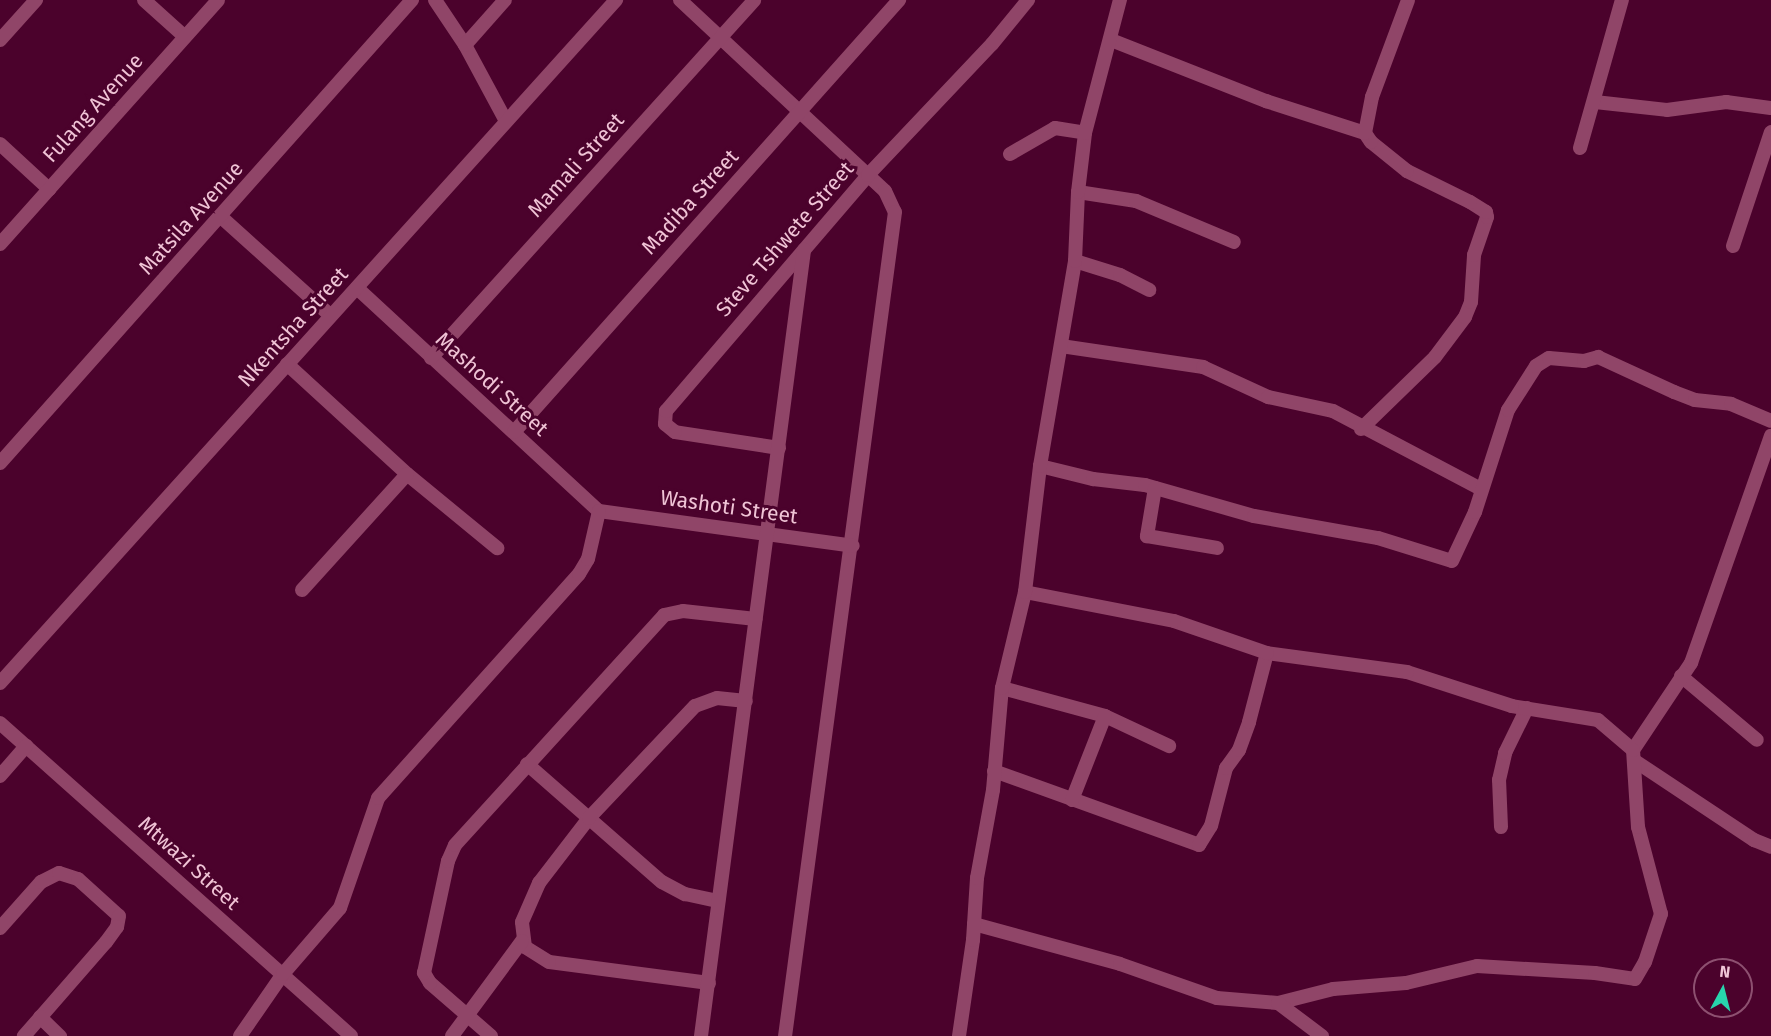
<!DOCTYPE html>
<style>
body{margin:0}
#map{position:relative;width:1771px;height:1036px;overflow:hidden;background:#4b022c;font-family:"Fira Sans",sans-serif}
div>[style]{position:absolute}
.street>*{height:14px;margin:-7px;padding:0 7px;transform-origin:7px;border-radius:7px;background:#904568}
span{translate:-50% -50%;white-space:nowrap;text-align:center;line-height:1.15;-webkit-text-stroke:6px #4b022c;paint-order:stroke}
.street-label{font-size:21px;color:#f0c4d6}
.north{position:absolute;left:1693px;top:958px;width:60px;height:60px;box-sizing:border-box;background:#4b022c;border:2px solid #8d5070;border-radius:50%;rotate:7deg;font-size:16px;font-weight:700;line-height:24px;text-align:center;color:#f0c4d6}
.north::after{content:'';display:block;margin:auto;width:21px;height:27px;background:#28d5ad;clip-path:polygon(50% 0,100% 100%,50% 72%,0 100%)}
</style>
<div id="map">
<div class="street">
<i style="left:144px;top:0;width:54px;rotate:42deg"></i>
<i style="left:435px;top:0;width:54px;rotate:56.3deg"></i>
<i style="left:465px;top:45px;width:86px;rotate:61.7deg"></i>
<i style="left:680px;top:0;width:280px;rotate:43deg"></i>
<i style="left:885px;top:191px;width:23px;rotate:65deg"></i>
<i style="left:895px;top:212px;width:831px;rotate:97.6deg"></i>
<i style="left:0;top:40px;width:54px;rotate:-48deg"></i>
<i style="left:1111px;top:40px;width:167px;rotate:21.5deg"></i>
<i style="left:1266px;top:101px;width:104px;rotate:17.9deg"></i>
<i style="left:465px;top:45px;width:60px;rotate:-48.4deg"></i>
<i style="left:1595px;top:102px;width:72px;rotate:6.3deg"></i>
<i style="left:1667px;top:110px;width:60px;rotate:-7.7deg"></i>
<i style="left:1726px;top:102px;width:45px;rotate:7.6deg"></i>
<i style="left:0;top:144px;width:67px;rotate:42.6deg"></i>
<i style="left:1580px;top:148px;width:154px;rotate:-74.2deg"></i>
<i style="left:1010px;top:154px;width:52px;rotate:-30deg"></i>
<i style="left:1055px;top:128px;width:30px;rotate:9deg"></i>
<i style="left:1078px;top:192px;width:59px;rotate:8.8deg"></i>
<i style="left:1136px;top:201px;width:106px;rotate:22.7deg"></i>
<i style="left:220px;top:216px;width:149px;rotate:42deg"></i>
<i style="left:0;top:244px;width:327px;rotate:-48.2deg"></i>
<i style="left:1733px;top:246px;width:120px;rotate:-71.6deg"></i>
<i style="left:1075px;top:261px;width:47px;rotate:17.3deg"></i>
<i style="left:1120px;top:275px;width:33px;rotate:27deg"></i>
<i style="left:357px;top:288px;width:329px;rotate:42.7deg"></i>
<i style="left:1061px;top:346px;width:144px;rotate:8.4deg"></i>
<i style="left:1203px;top:367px;width:72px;rotate:24.8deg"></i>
<i style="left:1268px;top:397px;width:66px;rotate:12.2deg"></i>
<i style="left:1333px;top:411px;width:167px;rotate:27.8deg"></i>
<i style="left:431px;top:358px;width:482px;rotate:-47.9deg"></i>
<i style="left:287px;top:364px;width:163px;rotate:42.5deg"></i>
<i style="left:407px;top:474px;width:117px;rotate:39.4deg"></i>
<i style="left:1361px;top:429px;width:103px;rotate:-44.2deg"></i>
<i style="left:1435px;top:357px;width:50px;rotate:-53.1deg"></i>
<i style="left:1465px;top:317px;width:16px;rotate:-68deg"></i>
<i style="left:1471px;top:302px;width:47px;rotate:-86.3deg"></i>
<i style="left:1474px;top:255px;width:40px;rotate:-71.1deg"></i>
<i style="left:1487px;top:217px;width:5px;rotate:-101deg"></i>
<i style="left:1486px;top:212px;width:19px;rotate:-148deg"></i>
<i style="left:1470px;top:202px;width:70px;rotate:-153.8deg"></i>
<i style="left:1407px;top:171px;width:46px;rotate:-141.1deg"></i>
<i style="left:1371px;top:142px;width:11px;rotate:-124deg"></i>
<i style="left:1365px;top:133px;width:37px;rotate:-79deg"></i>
<i style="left:1372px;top:97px;width:103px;rotate:-69.6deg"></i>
<i style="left:514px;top:432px;width:579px;rotate:-48.29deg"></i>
<i style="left:779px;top:448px;width:105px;rotate:-171.3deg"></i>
<i style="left:675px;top:432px;width:13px;rotate:-141deg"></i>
<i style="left:665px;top:424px;width:13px;rotate:-86deg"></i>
<i style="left:666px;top:411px;width:311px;rotate:-49.4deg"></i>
<i style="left:868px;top:175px;width:180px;rotate:-46.6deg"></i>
<i style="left:992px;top:44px;width:57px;rotate:-50.7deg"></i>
<i style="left:0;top:463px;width:620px;rotate:-48.34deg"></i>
<i style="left:1040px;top:466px;width:55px;rotate:13.8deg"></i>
<i style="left:1093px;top:479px;width:52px;rotate:6.6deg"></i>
<i style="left:1145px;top:485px;width:113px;rotate:15.9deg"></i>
<i style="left:1254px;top:516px;width:126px;rotate:10.1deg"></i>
<i style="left:1378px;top:538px;width:77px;rotate:17.3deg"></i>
<i style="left:1452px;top:561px;width:54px;rotate:-64.9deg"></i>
<i style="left:1475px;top:512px;width:107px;rotate:-72.1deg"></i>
<i style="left:1508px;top:410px;width:52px;rotate:-57.5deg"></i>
<i style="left:1536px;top:366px;width:15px;rotate:-32deg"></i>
<i style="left:1549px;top:358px;width:35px;rotate:5deg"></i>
<i style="left:1584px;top:361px;width:15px;rotate:-16deg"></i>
<i style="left:1598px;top:357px;width:84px;rotate:24.7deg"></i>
<i style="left:1674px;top:392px;width:22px;rotate:21deg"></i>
<i style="left:1695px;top:400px;width:36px;rotate:6deg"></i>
<i style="left:1731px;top:404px;width:43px;rotate:23deg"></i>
<i style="left:1155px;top:488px;width:49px;rotate:99.5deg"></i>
<i style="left:1147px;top:536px;width:71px;rotate:9.7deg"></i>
<i style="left:599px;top:511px;width:256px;rotate:7.8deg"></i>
<i style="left:302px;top:590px;width:156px;rotate:-47.8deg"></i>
<i style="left:1681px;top:676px;width:99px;rotate:40.1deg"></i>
<i style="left:0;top:683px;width:920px;rotate:-47.95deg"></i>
<i style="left:1002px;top:688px;width:107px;rotate:15.2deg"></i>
<i style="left:1105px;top:716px;width:71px;rotate:25.1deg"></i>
<i style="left:0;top:723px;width:470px;rotate:41.7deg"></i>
<i style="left:1633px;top:750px;width:105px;rotate:-56.3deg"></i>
<i style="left:1691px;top:663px;width:241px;rotate:-70.6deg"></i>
<i style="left:1635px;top:761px;width:143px;rotate:33.6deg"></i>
<i style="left:1754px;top:840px;width:18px;rotate:22deg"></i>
<i style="left:527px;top:764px;width:179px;rotate:41.2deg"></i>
<i style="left:662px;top:882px;width:26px;rotate:28deg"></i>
<i style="left:685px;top:894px;width:34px;rotate:12deg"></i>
<i style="left:994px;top:771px;width:218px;rotate:19.8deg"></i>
<i style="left:1199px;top:845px;width:22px;rotate:-58deg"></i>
<i style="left:1211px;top:826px;width:60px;rotate:-75.5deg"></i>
<i style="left:1226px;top:768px;width:22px;rotate:-54deg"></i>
<i style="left:1239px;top:750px;width:30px;rotate:-70deg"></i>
<i style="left:1249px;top:722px;width:71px;rotate:-75.4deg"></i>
<i style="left:0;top:776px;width:40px;rotate:-49deg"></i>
<i style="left:1072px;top:800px;width:90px;rotate:-68.6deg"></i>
<i style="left:1501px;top:827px;width:47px;rotate:-92.4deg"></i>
<i style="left:1499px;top:780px;width:28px;rotate:-77deg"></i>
<i style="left:1505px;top:753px;width:50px;rotate:-63.9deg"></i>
<i style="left:974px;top:924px;width:151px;rotate:15.3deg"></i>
<i style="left:1120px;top:964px;width:103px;rotate:19.3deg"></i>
<i style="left:1217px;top:998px;width:61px;rotate:4.7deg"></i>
<i style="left:1278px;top:1003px;width:57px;rotate:-14.3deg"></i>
<i style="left:1333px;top:989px;width:73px;rotate:-4.7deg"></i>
<i style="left:1406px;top:983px;width:73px;rotate:-13.5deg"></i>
<i style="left:1477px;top:966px;width:118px;rotate:3.4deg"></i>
<i style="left:1595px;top:973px;width:40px;rotate:8.5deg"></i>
<i style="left:1635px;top:979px;width:20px;rotate:-60deg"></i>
<i style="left:1645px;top:962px;width:51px;rotate:-71.6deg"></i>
<i style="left:1661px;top:914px;width:90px;rotate:-104.8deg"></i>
<i style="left:1638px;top:827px;width:77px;rotate:-93.7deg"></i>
<i style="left:1633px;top:750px;width:46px;rotate:-139.4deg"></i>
<i style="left:1598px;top:720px;width:87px;rotate:-170.8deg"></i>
<i style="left:1512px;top:706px;width:110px;rotate:-162.1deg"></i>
<i style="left:1407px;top:672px;width:141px;rotate:-172.3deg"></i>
<i style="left:1267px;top:653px;width:98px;rotate:-161deg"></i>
<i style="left:1174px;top:621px;width:152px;rotate:-169deg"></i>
<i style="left:0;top:928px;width:62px;rotate:-48.3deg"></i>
<i style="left:41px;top:882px;width:20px;rotate:-27deg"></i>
<i style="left:59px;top:873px;width:20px;rotate:18deg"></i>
<i style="left:78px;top:879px;width:55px;rotate:42.1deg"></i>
<i style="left:119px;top:916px;width:11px;rotate:100deg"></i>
<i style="left:117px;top:927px;width:19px;rotate:126deg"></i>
<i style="left:106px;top:942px;width:125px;rotate:131.1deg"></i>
<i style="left:709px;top:983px;width:161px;rotate:-172.5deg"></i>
<i style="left:549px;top:962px;width:28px;rotate:-148deg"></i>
<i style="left:525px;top:947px;width:25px;rotate:-97deg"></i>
<i style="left:522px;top:922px;width:43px;rotate:-66.4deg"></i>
<i style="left:539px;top:883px;width:82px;rotate:-52.4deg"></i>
<i style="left:589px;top:818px;width:154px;rotate:-46.6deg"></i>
<i style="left:695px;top:706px;width:23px;rotate:-20deg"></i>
<i style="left:717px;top:698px;width:29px;rotate:6deg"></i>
<i style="left:1278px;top:1003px;width:55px;rotate:36.9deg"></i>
<i style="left:40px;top:1017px;width:28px;rotate:44deg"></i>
<i style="left:240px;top:1036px;width:75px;rotate:-55.3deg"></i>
<i style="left:283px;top:974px;width:87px;rotate:-49.2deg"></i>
<i style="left:340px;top:908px;width:116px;rotate:-70.9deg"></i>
<i style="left:378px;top:798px;width:301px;rotate:-48.1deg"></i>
<i style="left:579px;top:574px;width:17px;rotate:-59deg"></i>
<i style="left:588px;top:559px;width:49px;rotate:-77.1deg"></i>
<i style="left:452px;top:1036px;width:118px;rotate:-53.6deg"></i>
<i style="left:491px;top:1036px;width:81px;rotate:-139deg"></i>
<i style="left:430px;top:983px;width:12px;rotate:-121deg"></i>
<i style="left:424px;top:973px;width:115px;rotate:-77.9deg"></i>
<i style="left:448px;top:861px;width:17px;rotate:-66deg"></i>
<i style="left:455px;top:845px;width:311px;rotate:-47.7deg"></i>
<i style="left:664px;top:615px;width:19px;rotate:-12deg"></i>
<i style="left:683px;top:611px;width:73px;rotate:6.3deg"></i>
<i style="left:701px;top:1036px;width:793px;rotate:-82.53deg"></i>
<i style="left:959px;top:1036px;width:97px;rotate:-81.7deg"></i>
<i style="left:973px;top:940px;width:62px;rotate:-86.3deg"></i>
<i style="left:977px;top:878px;width:89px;rotate:-79.7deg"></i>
<i style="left:993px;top:790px;width:102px;rotate:-85deg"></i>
<i style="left:1002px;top:688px;width:99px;rotate:-76.5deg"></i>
<i style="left:1025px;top:592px;width:127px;rotate:-83.2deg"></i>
<i style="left:1040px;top:466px;width:208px;rotate:-80.3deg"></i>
<i style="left:1075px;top:261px;width:69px;rotate:-87.5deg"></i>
<i style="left:1078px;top:192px;width:59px;rotate:-83.2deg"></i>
<i style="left:1085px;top:133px;width:138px;rotate:-75.3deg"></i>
</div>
<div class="street-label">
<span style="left:93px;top:108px;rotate:-48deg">Fulang Avenue</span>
<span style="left:576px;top:165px;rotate:-48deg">Mamali Street</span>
<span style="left:690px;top:202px;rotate:-48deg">Madiba Street</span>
<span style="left:191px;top:218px;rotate:-48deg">Matsila Avenue</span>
<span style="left:785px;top:239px;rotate:-49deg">Steve Tshwete Street</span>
<span style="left:293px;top:327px;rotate:-48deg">Nkentsha Street</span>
<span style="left:492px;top:384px;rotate:42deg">Mashodi Street</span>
<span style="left:729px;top:507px;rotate:8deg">Washoti Street</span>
<span style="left:189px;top:863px;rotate:42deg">Mtwazi Street</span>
</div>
<div class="north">N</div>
</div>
